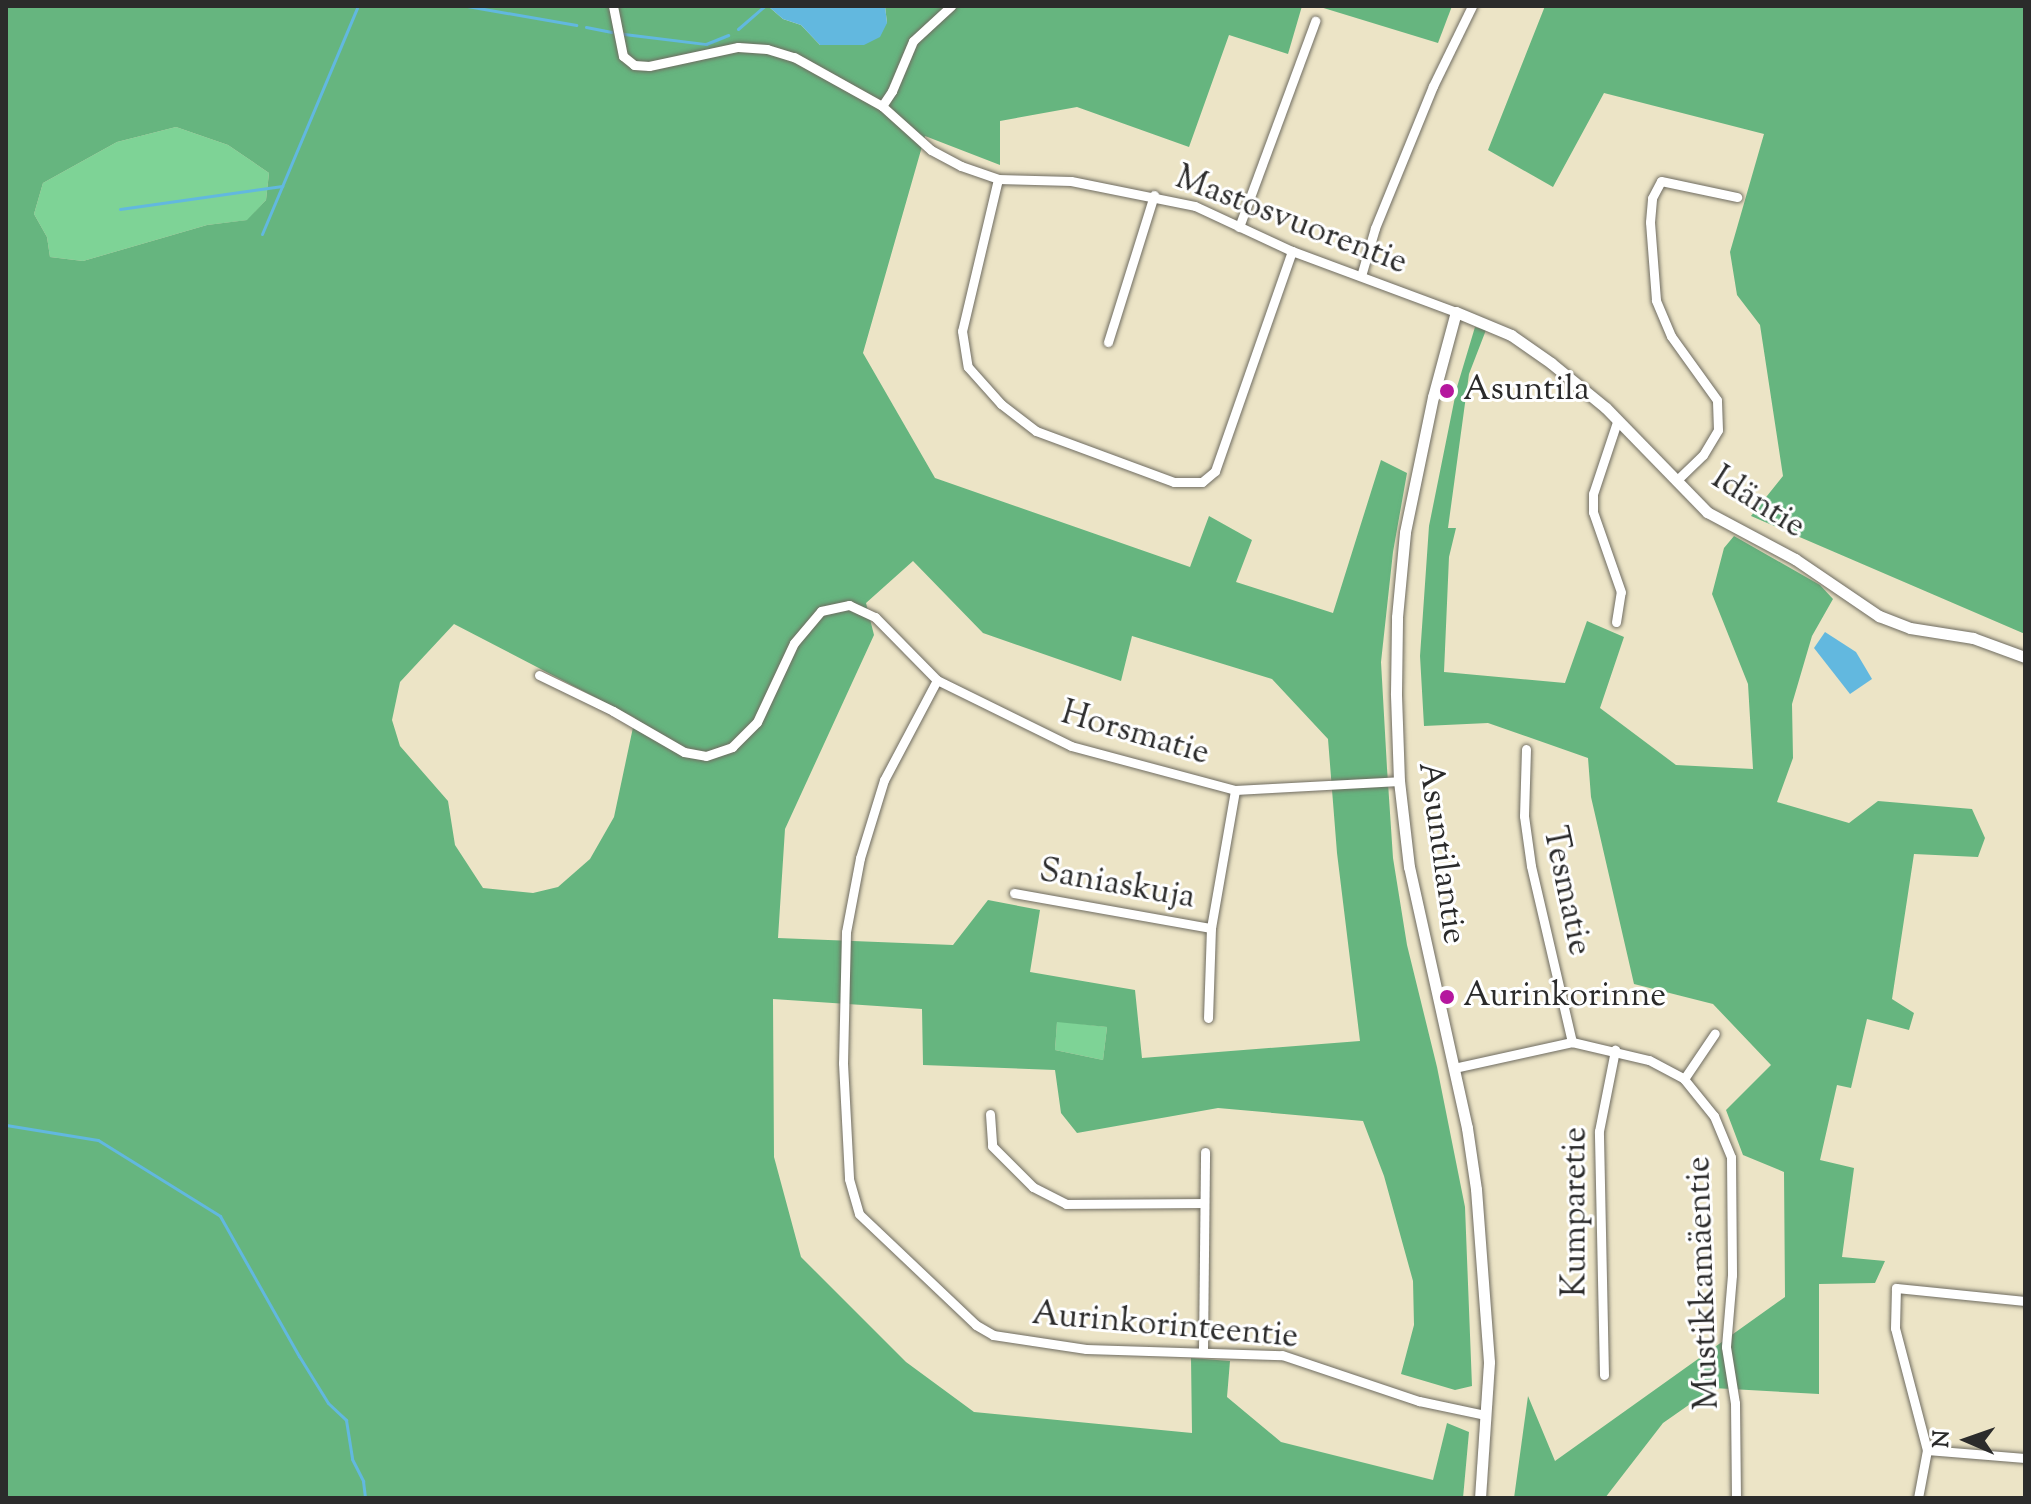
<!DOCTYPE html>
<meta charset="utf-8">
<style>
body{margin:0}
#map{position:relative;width:2031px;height:1504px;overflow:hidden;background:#ece4c6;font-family:"Sorts Mill Goudy",serif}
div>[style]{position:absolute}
.green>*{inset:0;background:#7ed396}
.forest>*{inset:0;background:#66b57f}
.water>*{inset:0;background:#62b8df}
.stream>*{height:3px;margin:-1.5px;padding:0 1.5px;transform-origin:1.5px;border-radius:1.5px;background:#62b8df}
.roads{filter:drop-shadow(0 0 2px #6f6c61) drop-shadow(0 0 2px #6f6c61)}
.minor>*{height:9px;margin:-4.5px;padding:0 4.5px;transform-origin:4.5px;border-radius:4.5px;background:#fff}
.tertiary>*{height:11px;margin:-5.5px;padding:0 5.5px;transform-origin:5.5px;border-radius:5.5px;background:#fff}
.dots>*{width:22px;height:22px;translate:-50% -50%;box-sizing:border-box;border:4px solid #fff;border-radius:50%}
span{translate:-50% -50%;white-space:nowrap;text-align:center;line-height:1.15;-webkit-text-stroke:6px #fff;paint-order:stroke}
.street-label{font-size:34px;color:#2b2b2b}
.poi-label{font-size:34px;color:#2b2b2b}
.left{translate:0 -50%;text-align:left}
.frame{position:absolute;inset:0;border:8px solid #2b2b2b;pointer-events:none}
.north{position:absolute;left:1927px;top:1400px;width:80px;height:80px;-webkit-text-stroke:6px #fff;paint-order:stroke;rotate:272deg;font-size:22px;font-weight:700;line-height:32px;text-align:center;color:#2b2b2b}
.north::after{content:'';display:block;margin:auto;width:28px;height:36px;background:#2b2b2b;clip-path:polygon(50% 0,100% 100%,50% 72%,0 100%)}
</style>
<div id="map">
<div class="green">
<i style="clip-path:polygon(176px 127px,228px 145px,269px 173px,266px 200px,248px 220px,207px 225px,83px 261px,50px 257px,47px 237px,34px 214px,43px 183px,117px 142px)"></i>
<i style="clip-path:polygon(1057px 1021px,1107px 1027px,1103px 1060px,1055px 1050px)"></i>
</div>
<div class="forest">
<i style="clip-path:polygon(evenodd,6px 6px,768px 6px,783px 19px,801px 25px,820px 45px,887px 23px,885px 6px,1302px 6px,1288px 54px,1229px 35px,1189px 147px,1077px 107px,1000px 121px,1000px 165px,925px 136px,863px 353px,935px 478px,1190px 567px,1209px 516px,1252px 540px,1236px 582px,1333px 613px,1381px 460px,1407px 473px,1393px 552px,1381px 662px,1387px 768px,1393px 858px,1407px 945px,1437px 1067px,1465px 1207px,1472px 1386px,1455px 1390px,1401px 1374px,1414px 1325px,1413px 1281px,1384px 1176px,1363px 1121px,1218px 1108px,1077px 1133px,1061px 1113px,1055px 1070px,923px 1065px,922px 1009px,773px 999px,774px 1157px,801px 1257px,906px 1362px,974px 1412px,1192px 1433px,1191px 1358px,1230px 1361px,1227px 1397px,1281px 1442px,1433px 1480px,1447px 1423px,1469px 1432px,1463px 1498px,6px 1498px,6px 6px,176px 127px,228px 145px,269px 173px,266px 200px,247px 220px,207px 225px,83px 261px,50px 257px,47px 237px,34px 214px,43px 183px,117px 142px,176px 127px,6px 6px,913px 561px,983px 633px,1121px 681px,1132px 636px,1272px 679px,1328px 739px,1337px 853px,1360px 1041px,1142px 1058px,1135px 990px,1030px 972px,1040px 910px,988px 900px,953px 945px,778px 938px,785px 829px,874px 635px,866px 603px,913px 561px,6px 6px,454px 624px,635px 718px,614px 817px,590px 859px,558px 887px,533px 893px,483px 888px,455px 845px,448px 801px,400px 746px,392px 720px,400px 682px,454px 624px,6px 6px,1057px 1022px,1107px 1027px,1103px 1060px,1055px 1050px,1057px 1022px)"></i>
<i style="clip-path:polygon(1317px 6px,1452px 6px,1438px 43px)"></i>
<i style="clip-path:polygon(1545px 6px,2025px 6px,2025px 634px,1751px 516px,1783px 476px,1760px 325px,1737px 295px,1730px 252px,1764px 134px,1604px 93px,1553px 187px,1488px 150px)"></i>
<i style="clip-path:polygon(1475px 327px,1486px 330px,1469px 374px,1448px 528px,1456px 528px,1449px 557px,1444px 672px,1565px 683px,1587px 621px,1624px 637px,1600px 708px,1676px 765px,1753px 769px,1748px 684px,1712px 594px,1724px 548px,1734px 536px,1820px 585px,1833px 599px,1812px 636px,1792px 704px,1793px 758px,1777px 802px,1849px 823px,1878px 801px,1972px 809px,1985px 838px,1978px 857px,1914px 854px,1892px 999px,1914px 1013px,1909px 1030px,1867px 1019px,1851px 1088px,1837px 1085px,1820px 1160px,1854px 1168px,1842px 1257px,1885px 1261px,1875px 1283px,1819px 1284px,1819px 1394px,1713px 1388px,1663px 1423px,1605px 1498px,1514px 1498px,1528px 1396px,1555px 1461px,1785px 1297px,1784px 1172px,1743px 1155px,1726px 1110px,1771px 1065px,1713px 1004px,1634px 984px,1591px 797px,1588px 758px,1488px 723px,1424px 726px,1420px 656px,1429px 526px,1457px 387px)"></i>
</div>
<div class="water">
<i style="clip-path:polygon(768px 6px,885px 6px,887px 23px,880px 37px,864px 45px,820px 45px,801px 25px,783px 19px)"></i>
<i style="clip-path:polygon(1825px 632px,1856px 652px,1872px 679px,1850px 694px,1814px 648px)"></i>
</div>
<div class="stream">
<i style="left:467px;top:6px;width:111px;rotate:9.9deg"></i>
<i style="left:586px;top:27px;width:26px;rotate:11deg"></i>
<i style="left:738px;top:29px;width:35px;rotate:-41deg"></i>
<i style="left:624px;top:34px;width:83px;rotate:7deg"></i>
<i style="left:706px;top:44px;width:24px;rotate:-22deg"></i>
<i style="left:120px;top:209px;width:164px;rotate:-8.1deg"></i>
<i style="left:262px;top:234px;width:245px;rotate:-67.2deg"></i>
<i style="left:6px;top:1125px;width:93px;rotate:9.3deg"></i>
<i style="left:98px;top:1140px;width:144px;rotate:31.9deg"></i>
<i style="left:220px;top:1216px;width:161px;rotate:60.6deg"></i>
<i style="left:299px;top:1356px;width:55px;rotate:58.3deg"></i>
<i style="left:328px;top:1403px;width:25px;rotate:43deg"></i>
<i style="left:346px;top:1420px;width:39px;rotate:81deg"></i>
<i style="left:352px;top:1459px;width:25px;rotate:63deg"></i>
<i style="left:363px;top:1481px;width:17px;rotate:83deg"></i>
</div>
<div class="roads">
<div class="minor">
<i style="left:613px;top:6px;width:51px;rotate:78.7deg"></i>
<i style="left:623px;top:56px;width:14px;rotate:39deg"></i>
<i style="left:634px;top:65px;width:15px;rotate:4deg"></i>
<i style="left:649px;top:66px;width:91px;rotate:-12.1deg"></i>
<i style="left:738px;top:47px;width:29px;rotate:4deg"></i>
<i style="left:767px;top:49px;width:28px;rotate:17deg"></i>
<i style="left:794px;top:57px;width:101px;rotate:29.1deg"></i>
<i style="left:882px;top:106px;width:66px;rotate:41.9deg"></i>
<i style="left:931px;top:150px;width:34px;rotate:28deg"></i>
<i style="left:961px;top:166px;width:39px;rotate:19deg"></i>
<i style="left:998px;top:179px;width:73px;rotate:1.6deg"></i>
<i style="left:1071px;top:181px;width:126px;rotate:11.4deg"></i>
<i style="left:1195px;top:206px;width:107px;rotate:24.9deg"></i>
<i style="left:1292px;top:251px;width:175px;rotate:20.4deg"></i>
<i style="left:882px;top:106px;width:18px;rotate:-56deg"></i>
<i style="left:892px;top:91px;width:54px;rotate:-67.2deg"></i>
<i style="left:913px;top:41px;width:52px;rotate:-42.6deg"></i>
<i style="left:998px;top:179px;width:156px;rotate:103.3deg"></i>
<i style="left:962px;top:331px;width:36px;rotate:81deg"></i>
<i style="left:968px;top:367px;width:50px;rotate:48.3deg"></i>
<i style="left:1001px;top:404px;width:44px;rotate:37.6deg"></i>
<i style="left:1036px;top:431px;width:147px;rotate:20.3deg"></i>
<i style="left:1174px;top:482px;width:28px"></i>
<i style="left:1202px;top:482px;width:17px;rotate:-40deg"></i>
<i style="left:1215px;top:471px;width:233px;rotate:-70.7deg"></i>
<i style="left:1239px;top:227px;width:220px;rotate:-69.7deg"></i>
<i style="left:1361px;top:276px;width:50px;rotate:-73.7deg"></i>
<i style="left:1375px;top:228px;width:153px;rotate:-67.8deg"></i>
<i style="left:1433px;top:86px;width:89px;rotate:-64deg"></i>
<i style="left:1108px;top:342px;width:154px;rotate:-72.6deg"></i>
<i style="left:1676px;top:481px;width:37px;rotate:-44deg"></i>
<i style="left:1703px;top:455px;width:29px;rotate:-59deg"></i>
<i style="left:1718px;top:430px;width:30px;rotate:-92deg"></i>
<i style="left:1717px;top:400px;width:79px;rotate:-125.7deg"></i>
<i style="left:1671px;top:336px;width:39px;rotate:-113deg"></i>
<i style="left:1656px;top:300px;width:78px;rotate:-94.4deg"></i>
<i style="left:1650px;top:222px;width:24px;rotate:-85deg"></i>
<i style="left:1652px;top:198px;width:19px;rotate:-62deg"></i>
<i style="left:1661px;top:181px;width:78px;rotate:11.9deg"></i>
<i style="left:1616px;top:622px;width:30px;rotate:-81deg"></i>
<i style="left:1621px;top:592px;width:85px;rotate:-109.3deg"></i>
<i style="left:1593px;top:512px;width:18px;rotate:-90deg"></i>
<i style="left:1593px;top:494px;width:76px;rotate:-71.6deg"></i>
<i style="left:539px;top:675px;width:82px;rotate:25.9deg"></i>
<i style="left:613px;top:711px;width:82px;rotate:30deg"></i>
<i style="left:684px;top:752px;width:22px;rotate:10deg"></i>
<i style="left:706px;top:756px;width:28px;rotate:-19deg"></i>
<i style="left:732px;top:747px;width:35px;rotate:-45deg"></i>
<i style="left:757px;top:722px;width:87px;rotate:-64.9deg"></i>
<i style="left:794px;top:643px;width:42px;rotate:-49.8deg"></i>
<i style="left:821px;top:611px;width:29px;rotate:-12deg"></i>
<i style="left:849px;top:605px;width:29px;rotate:25deg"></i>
<i style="left:875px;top:617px;width:88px;rotate:45.5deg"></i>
<i style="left:937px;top:680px;width:149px;rotate:26.2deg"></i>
<i style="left:1071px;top:746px;width:170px;rotate:15deg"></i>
<i style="left:1235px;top:790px;width:164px;rotate:-3.1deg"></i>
<i style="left:937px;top:680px;width:113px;rotate:117.9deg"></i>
<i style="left:884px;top:780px;width:82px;rotate:107.1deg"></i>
<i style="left:860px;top:858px;width:75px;rotate:100.7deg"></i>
<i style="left:846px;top:932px;width:131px;rotate:91.3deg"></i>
<i style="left:843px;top:1063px;width:116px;rotate:87deg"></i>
<i style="left:849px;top:1179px;width:36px;rotate:74deg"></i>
<i style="left:859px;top:1214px;width:161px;rotate:43.5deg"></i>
<i style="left:976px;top:1325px;width:20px;rotate:30deg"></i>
<i style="left:993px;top:1335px;width:94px;rotate:8.6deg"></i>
<i style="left:1086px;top:1349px;width:196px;rotate:1.8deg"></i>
<i style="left:1282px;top:1355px;width:145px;rotate:18.6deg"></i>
<i style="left:1419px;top:1401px;width:67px;rotate:12deg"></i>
<i style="left:1526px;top:749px;width:67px;rotate:91.7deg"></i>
<i style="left:1524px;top:816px;width:50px;rotate:82deg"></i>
<i style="left:1531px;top:866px;width:181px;rotate:76.9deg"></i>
<i style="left:1014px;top:893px;width:200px;rotate:10.1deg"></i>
<i style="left:1208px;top:1018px;width:90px;rotate:-88.1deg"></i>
<i style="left:1211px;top:928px;width:140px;rotate:-80.1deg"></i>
<i style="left:1454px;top:1068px;width:121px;rotate:-12.4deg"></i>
<i style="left:1572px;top:1042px;width:79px;rotate:13.2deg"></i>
<i style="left:1649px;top:1060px;width:40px;rotate:28deg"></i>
<i style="left:1684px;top:1079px;width:48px;rotate:51deg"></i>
<i style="left:1714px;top:1116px;width:44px;rotate:67.5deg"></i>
<i style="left:1731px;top:1157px;width:118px;rotate:89.5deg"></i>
<i style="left:1732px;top:1275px;width:72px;rotate:94.8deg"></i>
<i style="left:1726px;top:1347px;width:57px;rotate:80.9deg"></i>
<i style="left:1735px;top:1403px;width:95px;rotate:89.4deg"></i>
<i style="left:1684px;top:1079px;width:55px;rotate:-56deg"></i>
<i style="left:990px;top:1114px;width:32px;rotate:86deg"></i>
<i style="left:992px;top:1146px;width:58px;rotate:45deg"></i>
<i style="left:1033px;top:1187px;width:37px;rotate:27deg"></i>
<i style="left:1066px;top:1204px;width:137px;rotate:-0.4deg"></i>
<i style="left:1203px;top:1350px;width:198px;rotate:-89.4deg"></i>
<i style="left:1604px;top:1375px;width:244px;rotate:-91.2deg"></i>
<i style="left:1599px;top:1131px;width:83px;rotate:-78.8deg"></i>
<i style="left:1927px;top:1450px;width:98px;rotate:4.7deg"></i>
<i style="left:1918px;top:1498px;width:49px;rotate:-79.4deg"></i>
<i style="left:1927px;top:1450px;width:126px;rotate:-104.7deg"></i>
<i style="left:1895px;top:1328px;width:40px;rotate:-88.6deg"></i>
<i style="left:1896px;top:1288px;width:130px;rotate:5.8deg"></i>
</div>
<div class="tertiary">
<i style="left:1480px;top:1498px;width:136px;rotate:-86.2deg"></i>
<i style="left:1489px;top:1362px;width:173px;rotate:-94.3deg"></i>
<i style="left:1476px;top:1189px;width:62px;rotate:-98.4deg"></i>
<i style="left:1467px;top:1128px;width:267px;rotate:-102.5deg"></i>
<i style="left:1409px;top:867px;width:87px;rotate:-96.6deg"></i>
<i style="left:1399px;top:781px;width:88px;rotate:-92deg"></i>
<i style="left:1396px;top:693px;width:76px;rotate:-89.2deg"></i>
<i style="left:1397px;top:617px;width:85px;rotate:-84.6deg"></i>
<i style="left:1405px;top:532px;width:138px;rotate:-78.3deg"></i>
<i style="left:1433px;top:397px;width:88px;rotate:-74.9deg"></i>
<i style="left:1456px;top:312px;width:60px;rotate:22.7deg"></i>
<i style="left:1511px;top:335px;width:49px;rotate:35deg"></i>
<i style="left:1551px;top:363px;width:71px;rotate:39.3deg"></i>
<i style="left:1606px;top:408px;width:145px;rotate:45.8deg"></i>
<i style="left:1707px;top:512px;width:100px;rotate:28.1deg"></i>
<i style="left:1795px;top:559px;width:102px;rotate:34.2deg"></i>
<i style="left:1879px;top:616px;width:33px;rotate:21deg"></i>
<i style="left:1910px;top:628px;width:64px;rotate:9deg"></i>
<i style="left:1973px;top:638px;width:55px;rotate:20.1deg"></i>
</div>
</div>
<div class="dots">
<i style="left:1447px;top:391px;background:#b5179e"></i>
<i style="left:1447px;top:997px;background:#b5179e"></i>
</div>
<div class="street-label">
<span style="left:1291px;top:221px;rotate:21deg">Mastosvuorentie</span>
<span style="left:1758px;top:503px;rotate:32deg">Idäntie</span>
<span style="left:1135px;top:734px;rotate:16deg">Horsmatie</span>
<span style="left:1441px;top:853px;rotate:82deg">Asuntilantie</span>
<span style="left:1117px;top:885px;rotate:10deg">Saniaskuja</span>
<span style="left:1566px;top:891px;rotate:78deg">Tesmatie</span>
<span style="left:1576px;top:1212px;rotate:-90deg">Kumparetie</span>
<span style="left:1704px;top:1283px;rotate:-92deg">Mustikkamäentie</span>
<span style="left:1165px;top:1326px;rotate:5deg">Aurinkorinteentie</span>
</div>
<div class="poi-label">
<span class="left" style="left:1463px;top:391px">Asuntila</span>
<span class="left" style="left:1463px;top:997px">Aurinkorinne</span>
</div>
<div class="frame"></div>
<div class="north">N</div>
</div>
